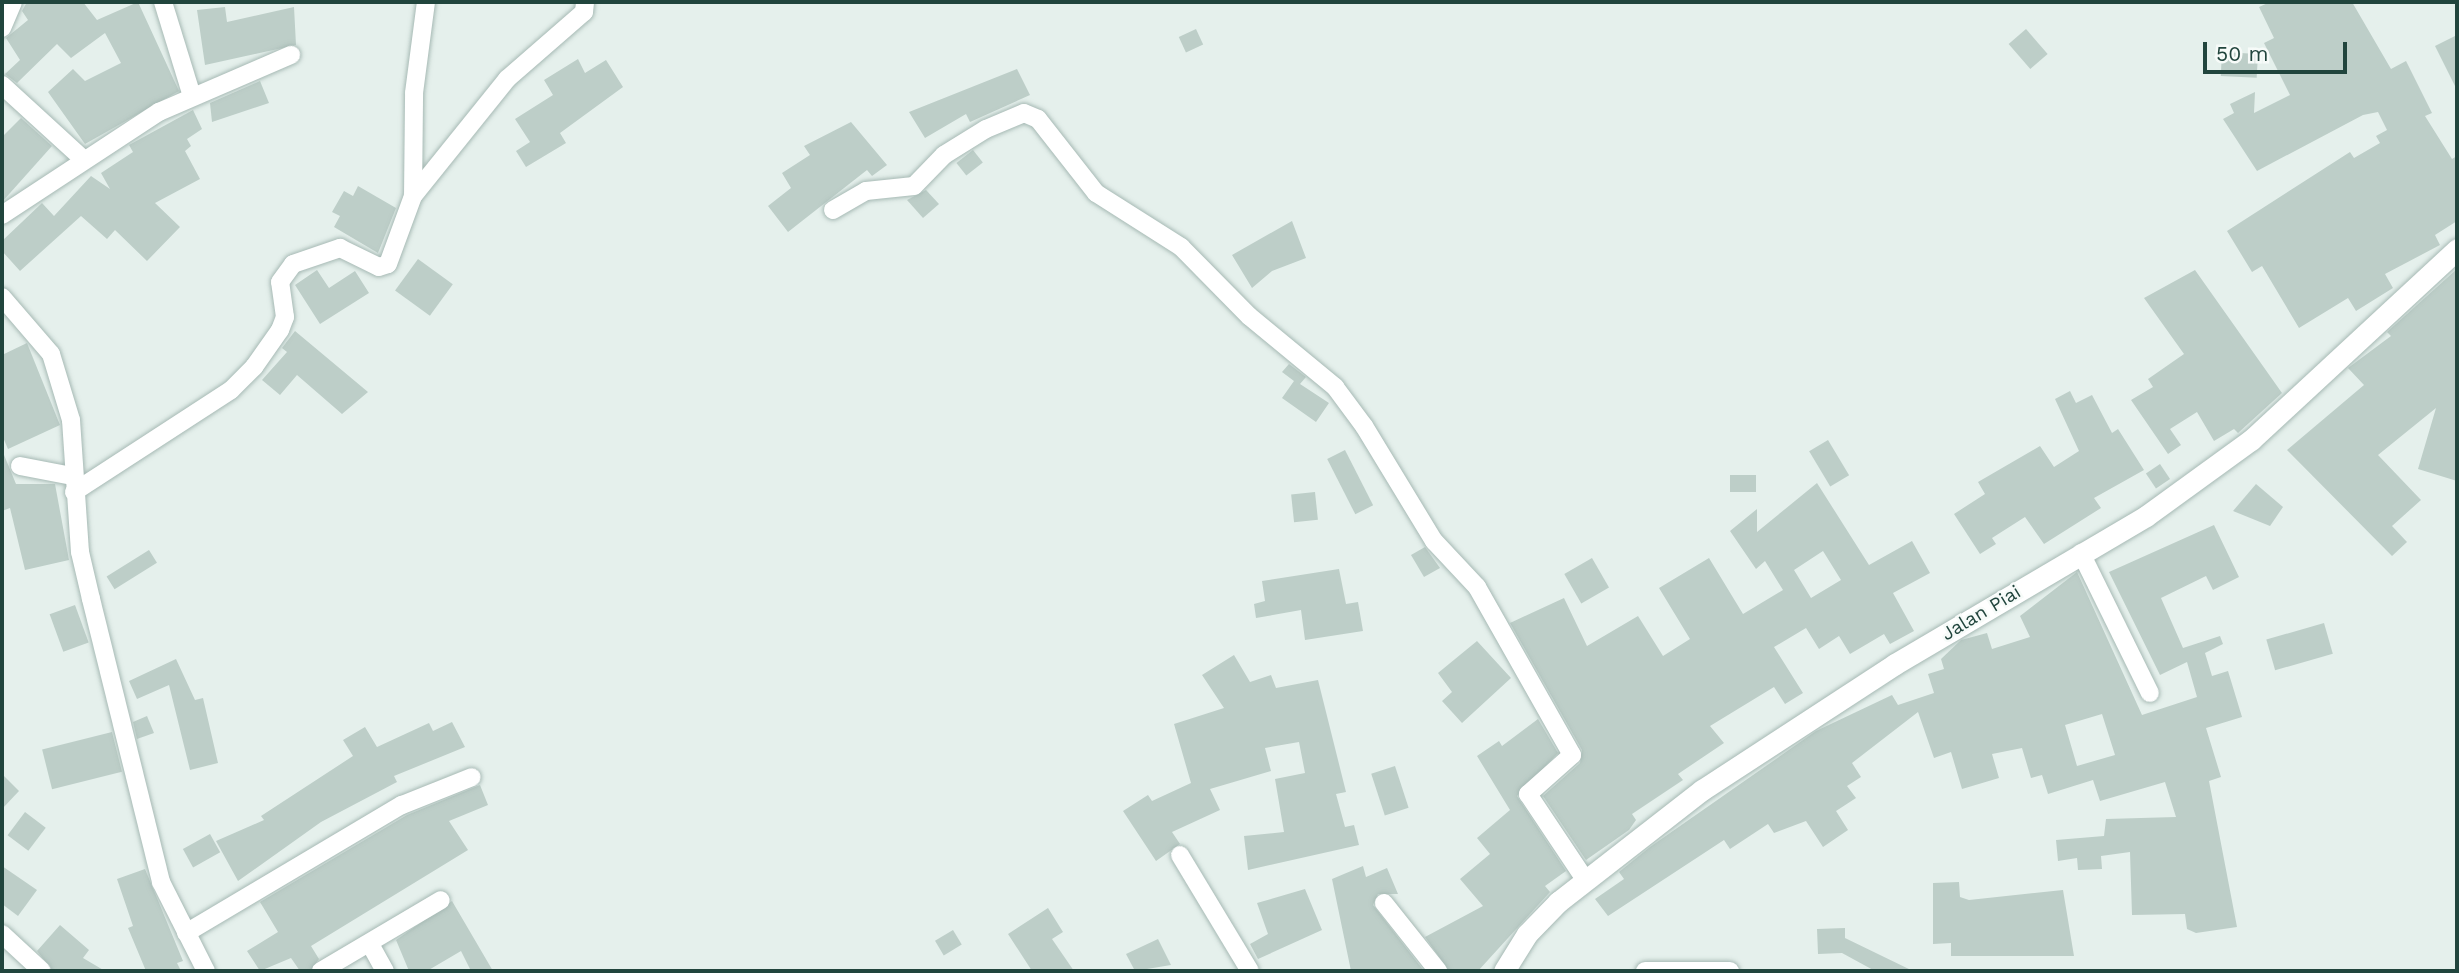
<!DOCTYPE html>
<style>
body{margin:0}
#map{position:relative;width:2459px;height:973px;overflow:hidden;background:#e5f0ec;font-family:"Work Sans",sans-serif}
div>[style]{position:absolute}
.building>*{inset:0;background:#bdcec8;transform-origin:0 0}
.roads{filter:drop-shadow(0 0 2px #a6b9b4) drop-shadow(0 0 2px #a6b9b4)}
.street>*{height:18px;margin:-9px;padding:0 9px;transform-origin:9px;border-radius:9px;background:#fff}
.secondary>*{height:21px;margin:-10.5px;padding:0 10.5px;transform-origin:10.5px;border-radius:10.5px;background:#fff}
span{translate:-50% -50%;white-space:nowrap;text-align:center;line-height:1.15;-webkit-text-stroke:5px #f7fbf9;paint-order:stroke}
.street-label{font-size:19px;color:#21453d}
.frame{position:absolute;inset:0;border:4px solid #21453d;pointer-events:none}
.scale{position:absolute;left:2203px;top:42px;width:144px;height:32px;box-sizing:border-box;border:4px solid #21453d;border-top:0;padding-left:9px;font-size:21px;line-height:24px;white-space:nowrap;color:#21453d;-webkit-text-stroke:5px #f7fbf9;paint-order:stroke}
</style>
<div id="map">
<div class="building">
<i style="clip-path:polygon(27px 2px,83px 2px,97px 20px,138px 2px,179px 91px,85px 144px,48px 92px,73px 69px,85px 81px,121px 63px,105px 33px,71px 58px,57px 44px,17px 83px,5px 74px,20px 60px,6px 38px,28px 20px,22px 11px)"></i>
<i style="clip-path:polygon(2270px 2px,2352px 2px,2391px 69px,2406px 61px,2432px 113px,2425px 116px,2452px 159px,2457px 156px,2457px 221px,2435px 235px,2440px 245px,2385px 274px,2393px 288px,2356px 311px,2348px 298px,2299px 328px,2262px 266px,2252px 272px,2227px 231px,2350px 152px,2354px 158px,2380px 143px,2376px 136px,2387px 130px,2378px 112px,2363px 115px,2257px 171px,2223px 119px,2234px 113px,2230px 104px,2255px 92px,2254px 113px,2290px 95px,2264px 43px,2274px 38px,2259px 7px)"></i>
<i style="clip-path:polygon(225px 7px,227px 22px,294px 7px,296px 45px,205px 65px,197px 10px)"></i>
<i style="left:1196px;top:29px;width:17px;height:19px;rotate:65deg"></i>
<i style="left:2026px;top:29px;width:33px;height:23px;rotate:49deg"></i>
<i style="clip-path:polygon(2457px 35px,2457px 90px,2435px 46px)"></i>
<i style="left:2222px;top:52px;width:36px;height:24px;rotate:3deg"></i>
<i style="clip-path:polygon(578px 59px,585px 73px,606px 60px,623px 87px,560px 133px,566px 143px,526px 167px,516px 151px,530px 142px,515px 119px,553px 95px,544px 80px)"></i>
<i style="clip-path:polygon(1017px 69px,1030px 95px,970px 122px,966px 114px,925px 138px,909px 112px)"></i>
<i style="clip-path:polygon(260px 81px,269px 103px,212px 122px,210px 103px)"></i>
<i style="clip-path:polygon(193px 110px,202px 129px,187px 139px,191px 146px,185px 151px,200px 179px,155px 203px,180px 227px,147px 261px,115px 230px,107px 239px,81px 216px,20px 271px,2px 251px,2px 241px,42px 203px,54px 216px,91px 176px,110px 189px,101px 173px,133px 152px,129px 145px)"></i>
<i style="clip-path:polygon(21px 118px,52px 146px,2px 202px,2px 137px)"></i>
<i style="clip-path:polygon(851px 122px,887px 165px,872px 176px,867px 170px,788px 232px,768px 206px,791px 188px,782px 173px,810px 155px,804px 146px)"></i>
<i style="left:973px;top:150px;width:16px;height:21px;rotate:52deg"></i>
<i style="clip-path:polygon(358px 186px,396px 208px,378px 253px,334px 227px,340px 216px,332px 212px,344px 191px,353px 196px)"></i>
<i style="clip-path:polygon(926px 190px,939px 204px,923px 218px,907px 200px)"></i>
<i style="clip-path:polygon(1292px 221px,1306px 258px,1272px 271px,1252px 288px,1232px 255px)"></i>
<i style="left:418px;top:259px;width:43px;height:39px;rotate:36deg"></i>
<i style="clip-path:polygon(2457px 269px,2457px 481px,2418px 469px,2436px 408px,2378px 455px,2421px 500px,2392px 526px,2407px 542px,2392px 556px,2287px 450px,2364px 385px,2348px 368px,2391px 336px,2387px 332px)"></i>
<i style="clip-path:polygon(317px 270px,329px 288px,355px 271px,369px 293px,320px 324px,295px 285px)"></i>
<i style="clip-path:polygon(2195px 270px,2282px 393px,2238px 433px,2234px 429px,2214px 441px,2197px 412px,2170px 429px,2181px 445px,2168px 454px,2131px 400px,2153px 387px,2148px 379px,2184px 354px,2144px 298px)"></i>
<i style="clip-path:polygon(295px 331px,368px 392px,342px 414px,297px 375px,280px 395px,262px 380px,287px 352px,282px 348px)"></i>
<i style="clip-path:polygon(27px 343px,60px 425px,8px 449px,2px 435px,2px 355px)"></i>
<i style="clip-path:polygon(1289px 364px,1306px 377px,1300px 384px,1329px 403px,1316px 422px,1282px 398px,1294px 381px,1282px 372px)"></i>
<i style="clip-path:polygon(2070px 391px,2076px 403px,2092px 395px,2112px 433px,2118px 429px,2144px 470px,2094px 498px,2101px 508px,2044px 544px,2025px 517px,1992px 538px,1996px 544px,1980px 554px,1954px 514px,1985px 494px,1978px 482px,2040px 446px,2054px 467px,2079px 451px,2055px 399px)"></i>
<i style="left:1828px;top:440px;width:41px;height:22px;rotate:59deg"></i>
<i style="clip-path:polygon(2px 450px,16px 484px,55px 484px,69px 560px,25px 570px,10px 508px,2px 511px)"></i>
<i style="left:1345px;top:450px;width:62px;height:20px;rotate:63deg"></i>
<i style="left:2160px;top:464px;width:18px;height:17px;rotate:56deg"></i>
<i style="left:1730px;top:475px;width:26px;height:17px"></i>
<i style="clip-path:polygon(evenodd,1817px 483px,1869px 565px,1912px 541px,1930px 573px,1893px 593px,1914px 631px,1890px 644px,1884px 634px,1850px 654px,1839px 636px,1819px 649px,1806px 628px,1774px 647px,1803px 693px,1785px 704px,1774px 687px,1710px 726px,1724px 743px,1678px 774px,1683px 780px,1632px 814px,1636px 820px,1629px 830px,1586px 860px,1543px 796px,1580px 763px,1582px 750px,1510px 623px,1564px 598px,1587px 646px,1638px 616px,1663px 656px,1690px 639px,1659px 588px,1709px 558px,1743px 614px,1783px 590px,1765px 561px,1756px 569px,1730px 531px,1757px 509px,1757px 532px,1817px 483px,1823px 551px,1841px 580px,1811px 598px,1794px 570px,1823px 551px)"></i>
<i style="clip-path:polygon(2256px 484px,2283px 507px,2270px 526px,2233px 511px)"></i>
<i style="left:1315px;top:492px;width:28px;height:24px;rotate:84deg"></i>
<i style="clip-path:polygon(evenodd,2214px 525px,2239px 577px,2213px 590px,2206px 576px,2161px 598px,2183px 648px,2220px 636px,2223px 644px,2205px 653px,2212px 676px,2228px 671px,2242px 717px,2206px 728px,2221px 777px,2209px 781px,2237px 927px,2196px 933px,2187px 929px,2185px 914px,2132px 915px,2130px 852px,2101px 856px,2102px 869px,2078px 870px,2077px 858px,2058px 861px,2056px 840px,2104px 836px,2106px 819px,2176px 817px,2165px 782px,2100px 801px,2093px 780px,2048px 794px,2042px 775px,2031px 778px,2022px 748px,1992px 754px,1999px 778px,1962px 789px,1951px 752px,1934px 758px,1918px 712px,1852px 763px,1861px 777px,1847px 786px,1856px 798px,1836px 811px,1848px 830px,1823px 847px,1806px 821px,1774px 833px,1768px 824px,1730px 849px,1724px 840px,1608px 916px,1595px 899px,1624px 879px,1619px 872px,1650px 847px,1816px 731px,1892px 695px,1898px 705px,1934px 693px,1928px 674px,1944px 669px,1941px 659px,1961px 640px,1987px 633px,1992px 649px,2030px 637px,2020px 616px,2077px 572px,2142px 715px,2197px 697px,2187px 662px,2160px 675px,2109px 572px,2214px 525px,2102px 714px,2115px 755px,2077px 766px,2065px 725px,2102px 714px)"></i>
<i style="clip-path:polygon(1425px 547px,1440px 568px,1424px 577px,1411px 555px)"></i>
<i style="left:149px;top:550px;width:15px;height:50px;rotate:58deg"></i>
<i style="left:1592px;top:558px;width:34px;height:32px;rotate:60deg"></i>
<i style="clip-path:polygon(1339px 569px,1346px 604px,1358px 602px,1363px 631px,1305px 640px,1301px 610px,1256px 618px,1254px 604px,1265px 601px,1262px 581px)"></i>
<i style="left:75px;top:605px;width:40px;height:27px;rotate:70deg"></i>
<i style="left:2324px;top:623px;width:32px;height:60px;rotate:74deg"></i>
<i style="clip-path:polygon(1477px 641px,1511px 678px,1462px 723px,1442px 701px,1452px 692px,1438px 673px)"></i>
<i style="clip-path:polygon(1234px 655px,1250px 682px,1271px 675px,1276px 688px,1318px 680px,1346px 792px,1336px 794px,1345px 827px,1354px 825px,1359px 845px,1248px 870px,1244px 836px,1284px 832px,1275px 779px,1305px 773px,1299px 742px,1265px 748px,1271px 771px,1210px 789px,1220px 810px,1172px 832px,1180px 844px,1156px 861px,1123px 811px,1148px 795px,1152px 801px,1191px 783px,1174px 724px,1224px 708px,1202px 675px)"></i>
<i style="clip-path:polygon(176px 659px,195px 700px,203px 698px,218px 763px,190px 770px,169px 685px,137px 699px,129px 681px)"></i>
<i style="clip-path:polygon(147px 716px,154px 733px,137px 739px,133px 722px)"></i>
<i style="clip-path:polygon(1538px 719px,1558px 753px,1517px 796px,1566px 871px,1545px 886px,1550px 892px,1478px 971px,1449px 971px,1425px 937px,1483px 906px,1460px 879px,1490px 854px,1477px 838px,1510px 810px,1477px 756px,1499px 741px,1502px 746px)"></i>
<i style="clip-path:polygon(452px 722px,465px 747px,394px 776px,397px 782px,321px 822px,238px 881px,216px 841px,264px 820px,261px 816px,353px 756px,343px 740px,365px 727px,377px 747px,429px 723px,433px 731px)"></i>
<i style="left:112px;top:732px;width:41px;height:72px;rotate:76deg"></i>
<i style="left:1395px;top:766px;width:44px;height:25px;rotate:72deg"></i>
<i style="clip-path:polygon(2px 774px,19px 791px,2px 809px)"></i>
<i style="clip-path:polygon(480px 785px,488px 805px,449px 821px,468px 850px,311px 946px,319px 959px,310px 971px,300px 971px,291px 958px,260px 971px,247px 951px,278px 932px,260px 902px,407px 815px)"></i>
<i style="left:25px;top:812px;width:26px;height:29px;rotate:37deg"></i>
<i style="left:210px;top:834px;width:21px;height:31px;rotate:61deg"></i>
<i style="clip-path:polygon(2px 866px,37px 890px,18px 916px,2px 904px)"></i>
<i style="clip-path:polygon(1363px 866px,1366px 877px,1387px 868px,1398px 894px,1378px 894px,1373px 905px,1424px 971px,1351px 971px,1332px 879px)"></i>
<i style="clip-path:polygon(145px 869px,183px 961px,177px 963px,181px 971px,146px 971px,128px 928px,133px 926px,117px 879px)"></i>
<i style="clip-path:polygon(1959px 882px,1960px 897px,1969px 900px,2063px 890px,2074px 956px,1951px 956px,1951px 943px,1933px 944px,1933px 883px)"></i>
<i style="clip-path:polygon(1305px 889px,1322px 930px,1258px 959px,1250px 944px,1268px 934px,1257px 903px)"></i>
<i style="clip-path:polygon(452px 901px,493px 971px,471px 971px,461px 951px,427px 971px,409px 971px,396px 940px)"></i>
<i style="clip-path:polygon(1048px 908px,1063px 932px,1052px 939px,1074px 971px,1032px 971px,1008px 934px)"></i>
<i style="clip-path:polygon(60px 925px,89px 950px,83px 958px,105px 971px,53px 971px,37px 951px)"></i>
<i style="clip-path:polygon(1845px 928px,1845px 938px,1913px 971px,1875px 971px,1842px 953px,1818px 954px,1817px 929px)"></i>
<i style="left:953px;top:930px;width:17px;height:21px;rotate:59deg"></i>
<i style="clip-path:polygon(1158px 939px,1171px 965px,1135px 971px,1126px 954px)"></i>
</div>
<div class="roads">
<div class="street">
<i style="left:163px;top:2px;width:98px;rotate:72.9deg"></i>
<i style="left:2px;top:28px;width:28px;rotate:-67deg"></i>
<i style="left:2px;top:85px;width:108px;rotate:42.4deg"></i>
<i style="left:413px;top:196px;width:103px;rotate:-89.4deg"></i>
<i style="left:414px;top:93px;width:92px;rotate:-82.5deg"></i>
<i style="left:833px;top:210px;width:38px;rotate:-30deg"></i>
<i style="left:866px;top:191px;width:48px;rotate:-5.9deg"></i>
<i style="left:914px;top:186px;width:43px;rotate:-45.9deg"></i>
<i style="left:944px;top:155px;width:49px;rotate:-31.8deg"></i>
<i style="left:986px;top:129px;width:41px;rotate:-22.8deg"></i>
<i style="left:1024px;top:113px;width:15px;rotate:23deg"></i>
<i style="left:1038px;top:119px;width:94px;rotate:51.9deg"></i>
<i style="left:1096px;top:193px;width:101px;rotate:32.4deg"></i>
<i style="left:1181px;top:247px;width:97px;rotate:45.4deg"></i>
<i style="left:1249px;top:316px;width:112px;rotate:39.5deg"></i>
<i style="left:1335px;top:387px;width:49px;rotate:53.4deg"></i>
<i style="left:1364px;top:426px;width:135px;rotate:58.7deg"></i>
<i style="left:1434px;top:541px;width:63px;rotate:46.9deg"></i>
<i style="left:1477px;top:587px;width:193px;rotate:60.5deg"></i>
<i style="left:1572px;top:755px;width:59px;rotate:138.4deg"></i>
<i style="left:1528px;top:794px;width:101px;rotate:56.3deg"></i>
<i style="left:2px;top:215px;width:188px;rotate:-33.3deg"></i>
<i style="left:159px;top:112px;width:144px;rotate:-23.4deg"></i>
<i style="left:2px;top:297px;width:75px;rotate:49.3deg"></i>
<i style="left:51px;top:354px;width:69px;rotate:73.1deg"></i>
<i style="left:71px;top:420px;width:132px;rotate:86.1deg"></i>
<i style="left:80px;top:552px;width:48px;rotate:76.8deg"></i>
<i style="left:91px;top:599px;width:292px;rotate:76.1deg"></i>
<i style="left:161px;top:882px;width:100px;rotate:63.2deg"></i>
<i style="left:20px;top:466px;width:53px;rotate:10.9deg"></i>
<i style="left:74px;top:492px;width:187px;rotate:-33deg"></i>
<i style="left:231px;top:390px;width:33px;rotate:-45deg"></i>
<i style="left:254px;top:367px;width:45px;rotate:-54.9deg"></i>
<i style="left:280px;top:330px;width:14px;rotate:-69deg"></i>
<i style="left:285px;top:317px;width:35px;rotate:-98deg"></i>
<i style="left:280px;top:282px;width:22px;rotate:-54deg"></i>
<i style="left:293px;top:264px;width:50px;rotate:-18.8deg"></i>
<i style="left:340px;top:248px;width:43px;rotate:26deg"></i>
<i style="left:379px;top:267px;width:9px;rotate:-18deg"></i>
<i style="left:388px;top:264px;width:72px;rotate:-69.8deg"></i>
<i style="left:413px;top:196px;width:150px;rotate:-51.2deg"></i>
<i style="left:507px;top:79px;width:102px;rotate:-41deg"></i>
<i style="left:584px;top:12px;width:10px;rotate:-84deg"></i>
<i style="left:2081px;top:553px;width:156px;rotate:63.8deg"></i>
<i style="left:1180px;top:855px;width:135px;rotate:58.9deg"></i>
<i style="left:1384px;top:903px;width:87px;rotate:51.5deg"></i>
<i style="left:186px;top:933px;width:251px;rotate:-30.7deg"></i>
<i style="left:402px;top:805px;width:75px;rotate:-21.8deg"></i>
<i style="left:2px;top:934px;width:54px;rotate:42.8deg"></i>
<i style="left:370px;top:944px;width:31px;rotate:61deg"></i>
<i style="left:321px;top:971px;width:139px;rotate:-30.6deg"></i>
<i style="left:1645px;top:971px;width:85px"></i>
</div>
<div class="secondary">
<i style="left:1504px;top:971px;width:44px;rotate:-58.1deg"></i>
<i style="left:1527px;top:934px;width:45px;rotate:-45.9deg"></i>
<i style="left:1558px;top:902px;width:182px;rotate:-37.9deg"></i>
<i style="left:1702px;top:790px;width:230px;rotate:-33.1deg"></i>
<i style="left:1895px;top:664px;width:291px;rotate:-30.5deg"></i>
<i style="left:2146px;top:516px;width:130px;rotate:-35.9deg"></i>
<i style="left:2251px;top:440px;width:281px;rotate:-42.8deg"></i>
</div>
</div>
<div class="street-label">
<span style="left:1981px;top:613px;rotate:-31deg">Jalan Piai</span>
</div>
<div class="frame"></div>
<div class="scale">50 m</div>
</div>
